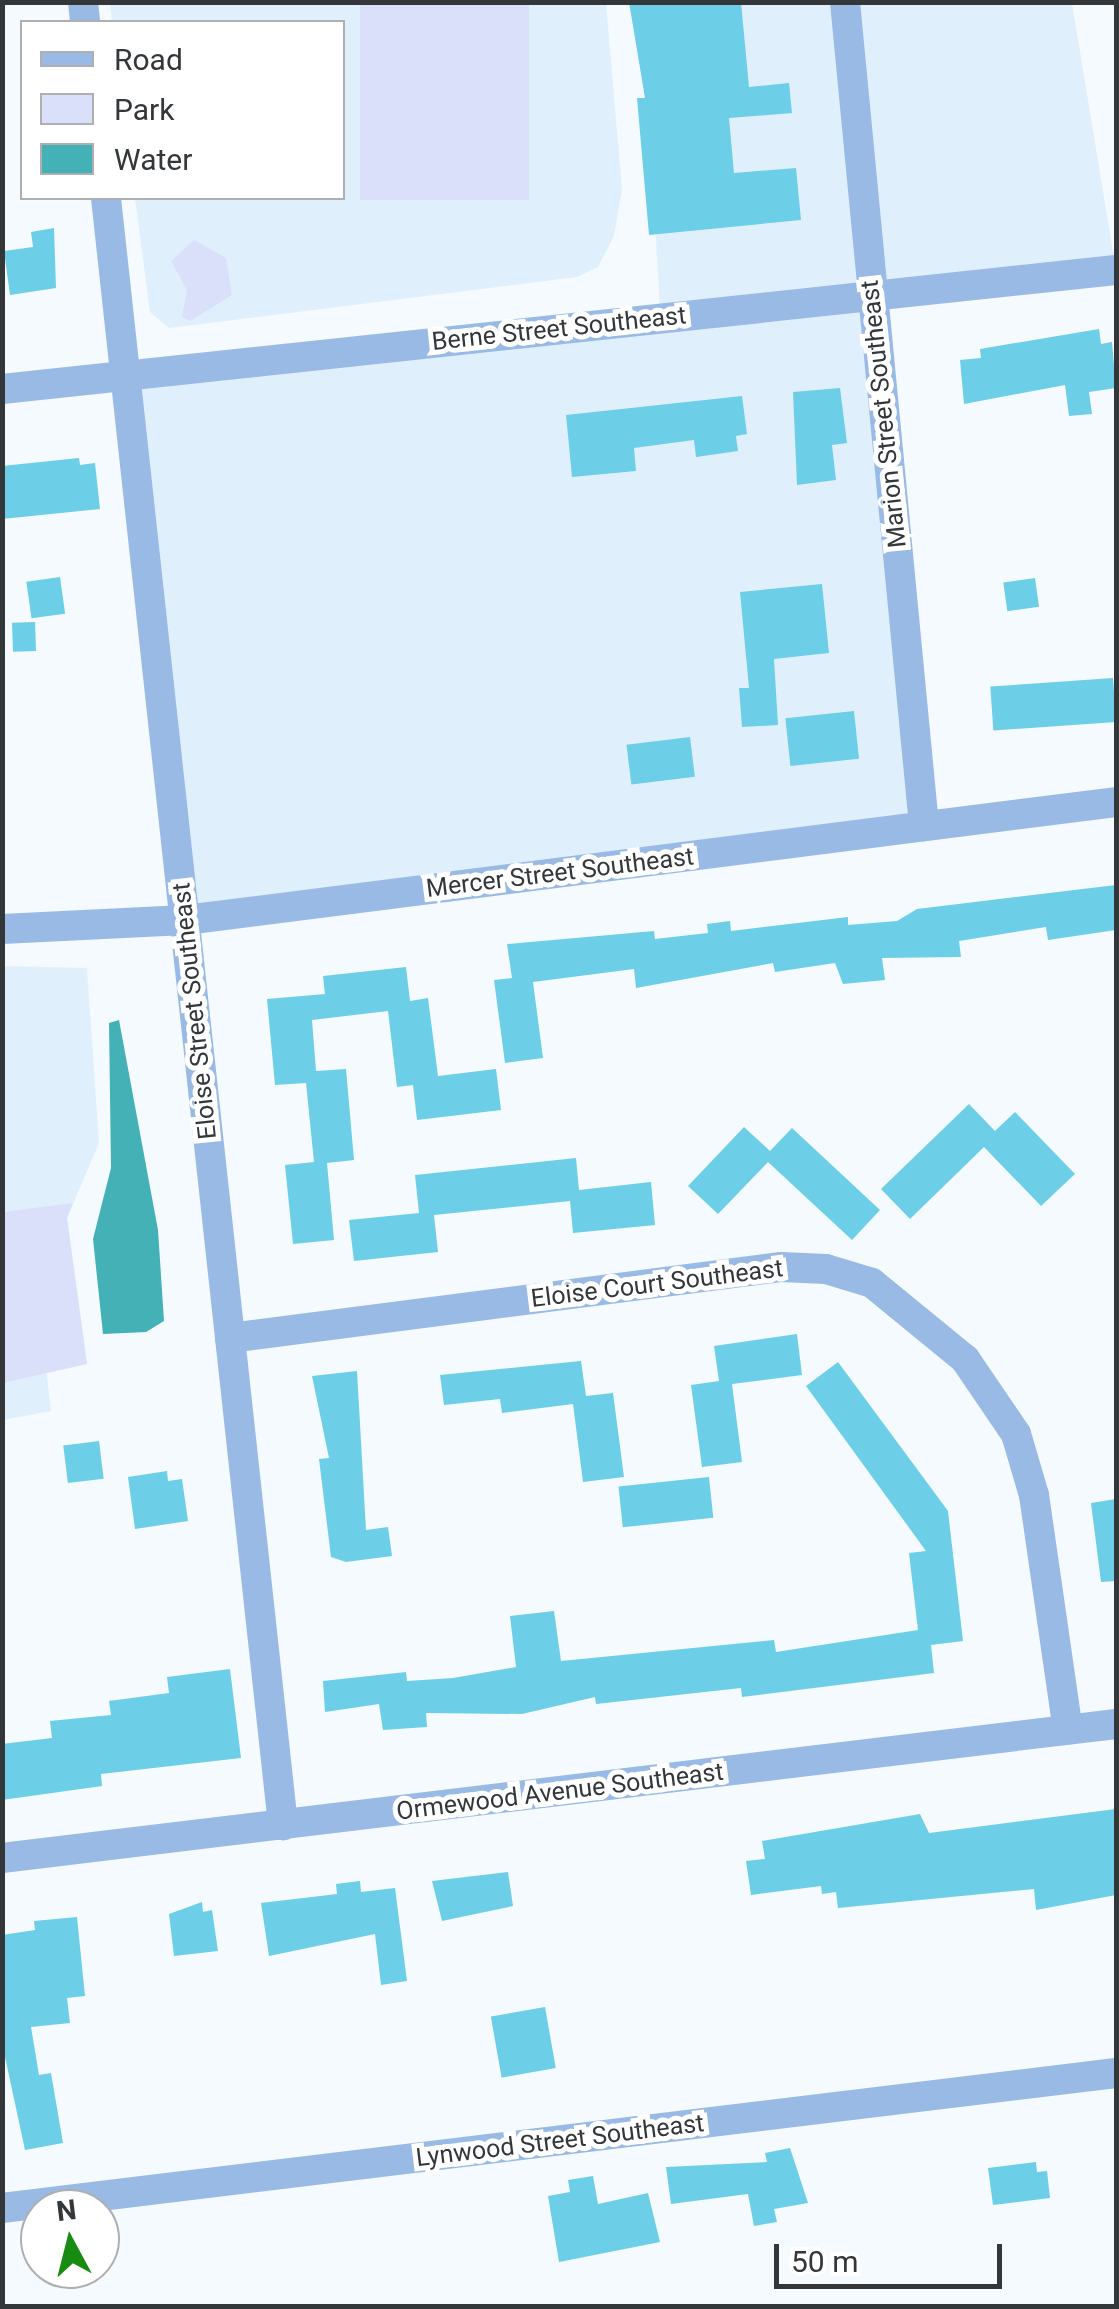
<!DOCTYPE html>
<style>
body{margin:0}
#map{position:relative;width:1119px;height:2309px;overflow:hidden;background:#f4fafe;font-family:Roboto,sans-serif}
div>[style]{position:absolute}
.built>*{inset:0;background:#dff0fc}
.green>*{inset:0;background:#dae0f9;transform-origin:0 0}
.water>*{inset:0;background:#44b1b6}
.building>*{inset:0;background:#6dcee8;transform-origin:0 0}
.minor>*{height:30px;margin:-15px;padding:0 15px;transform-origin:15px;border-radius:15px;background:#9abae6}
span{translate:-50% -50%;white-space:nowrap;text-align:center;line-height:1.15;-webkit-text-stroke:10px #fff;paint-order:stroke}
.street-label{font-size:25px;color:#33373a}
.frame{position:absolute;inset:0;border:5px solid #33373a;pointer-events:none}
.legend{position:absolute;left:20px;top:20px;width:325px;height:180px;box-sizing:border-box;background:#fff;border:2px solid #adafb0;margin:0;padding:12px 18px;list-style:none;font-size:30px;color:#33373a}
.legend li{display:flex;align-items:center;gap:20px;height:50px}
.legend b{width:50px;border:2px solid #adafb0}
.north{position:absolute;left:20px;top:2189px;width:100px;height:100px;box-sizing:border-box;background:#fff;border:2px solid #adafb0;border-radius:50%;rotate:353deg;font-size:28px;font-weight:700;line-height:40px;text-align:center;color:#33373a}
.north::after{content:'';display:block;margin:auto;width:35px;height:45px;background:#188c12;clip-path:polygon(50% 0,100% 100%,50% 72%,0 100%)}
.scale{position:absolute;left:774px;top:2244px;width:228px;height:45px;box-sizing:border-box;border:5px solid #33373a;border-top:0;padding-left:12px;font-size:30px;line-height:35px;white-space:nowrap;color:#33373a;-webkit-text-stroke:8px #fff;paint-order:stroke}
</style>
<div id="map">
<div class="built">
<i style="clip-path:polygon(110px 3px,606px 3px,622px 189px,614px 236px,598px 267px,577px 277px,169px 328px,150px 312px,135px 198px,342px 198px,342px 22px,112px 22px)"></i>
<i style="clip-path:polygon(643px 3px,1072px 3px,1116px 270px,882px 284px,916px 831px,186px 922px,135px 377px,660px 312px)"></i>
<i style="clip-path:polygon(3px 966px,87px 968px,99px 1143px,67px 1218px,87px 1364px,46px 1368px,51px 1411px,3px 1420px)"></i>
</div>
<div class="green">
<i style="left:360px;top:3px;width:169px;height:197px"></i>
<i style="clip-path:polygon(194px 240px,226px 258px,232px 295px,190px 321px,182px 317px,187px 290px,171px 261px)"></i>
<i style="clip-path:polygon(73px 1203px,67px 1218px,87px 1364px,3px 1383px,3px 1212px)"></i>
</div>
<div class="water">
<i style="clip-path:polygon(119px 1020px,158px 1230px,164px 1321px,146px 1332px,103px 1334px,93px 1239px,111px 1168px,109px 1023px)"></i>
</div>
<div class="building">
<i style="clip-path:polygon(629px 2px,741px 2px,749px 87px,789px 83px,792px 113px,729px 118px,734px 173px,796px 168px,801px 220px,649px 235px,637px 98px,645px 98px)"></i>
<i style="clip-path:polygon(54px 228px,56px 288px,10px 295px,4px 251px,33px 247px,31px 232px)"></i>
<i style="clip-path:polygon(1099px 329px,1101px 344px,1112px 342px,1116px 388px,1089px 392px,1092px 414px,1069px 416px,1065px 385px,964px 404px,960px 360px,981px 358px,980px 349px)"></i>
<i style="clip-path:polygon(840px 388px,847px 443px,832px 445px,836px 480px,797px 485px,793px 392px)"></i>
<i style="clip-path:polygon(742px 396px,747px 434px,736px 436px,738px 451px,696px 457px,694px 440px,634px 448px,636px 471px,572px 477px,566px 415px)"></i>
<i style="clip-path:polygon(79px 458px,80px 465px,95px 463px,100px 509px,2px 519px,2px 466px)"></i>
<i style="left:60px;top:577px;width:37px;height:34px;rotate:82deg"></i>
<i style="left:1035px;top:578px;width:29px;height:32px;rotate:82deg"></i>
<i style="clip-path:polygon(822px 584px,829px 653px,774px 659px,778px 725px,742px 727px,739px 688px,749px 688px,740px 592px)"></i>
<i style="left:35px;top:622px;width:29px;height:23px;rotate:88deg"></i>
<i style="left:1113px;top:678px;width:44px;height:123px;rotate:86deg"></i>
<i style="left:854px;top:711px;width:48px;height:69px;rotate:84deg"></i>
<i style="left:690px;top:737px;width:40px;height:64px;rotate:83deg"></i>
<i style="clip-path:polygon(1116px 885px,1116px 930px,1048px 940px,1046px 927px,959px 941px,961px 957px,882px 958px,885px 980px,843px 984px,835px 963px,775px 972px,773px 963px,636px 988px,634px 969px,533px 982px,543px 1058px,505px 1063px,494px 980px,512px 978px,507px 944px,654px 931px,655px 939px,708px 933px,707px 924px,730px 921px,731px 931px,848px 917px,848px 925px,897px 921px,917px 909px)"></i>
<i style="clip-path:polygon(406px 967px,410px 1001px,428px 998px,438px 1076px,496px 1069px,501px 1110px,417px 1120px,413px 1085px,397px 1087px,388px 1011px,312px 1020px,316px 1071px,346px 1069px,354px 1160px,327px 1163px,334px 1240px,293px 1244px,285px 1165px,314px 1162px,306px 1083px,275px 1085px,267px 999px,325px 994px,323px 976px)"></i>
<i style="clip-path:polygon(969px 1104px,995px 1131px,1015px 1112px,1075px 1174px,1041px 1206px,984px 1147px,910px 1219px,881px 1189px)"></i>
<i style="clip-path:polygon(744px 1127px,770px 1151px,792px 1128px,880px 1210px,852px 1240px,768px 1162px,718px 1214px,688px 1186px)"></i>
<i style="clip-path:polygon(576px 1158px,579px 1190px,651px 1182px,655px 1225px,573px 1233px,570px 1201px,434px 1215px,438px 1252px,354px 1261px,349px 1220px,419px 1213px,415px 1175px)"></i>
<i style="clip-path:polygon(797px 1334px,802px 1375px,732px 1384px,742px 1462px,702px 1467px,691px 1385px,719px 1381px,714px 1346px)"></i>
<i style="clip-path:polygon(581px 1361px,586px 1396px,613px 1393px,624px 1477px,583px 1482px,573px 1404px,502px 1413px,500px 1399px,444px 1405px,440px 1375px)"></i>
<i style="clip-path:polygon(838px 1362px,948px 1511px,963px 1641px,931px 1645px,934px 1673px,742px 1697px,741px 1688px,596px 1704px,595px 1697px,522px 1714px,426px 1713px,427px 1727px,383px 1730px,379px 1704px,325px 1712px,323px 1681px,406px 1672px,407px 1681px,453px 1678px,516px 1667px,510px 1616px,554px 1611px,561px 1661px,774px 1640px,776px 1652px,918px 1630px,909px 1553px,926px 1551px,806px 1386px)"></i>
<i style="clip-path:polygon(357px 1371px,366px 1530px,388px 1527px,392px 1556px,346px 1562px,331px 1557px,319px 1459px,329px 1458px,312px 1376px)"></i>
<i style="left:99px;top:1441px;width:38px;height:36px;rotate:83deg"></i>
<i style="clip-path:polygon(167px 1471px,168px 1481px,182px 1479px,188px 1521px,135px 1529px,128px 1477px)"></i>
<i style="left:709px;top:1477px;width:41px;height:91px;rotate:84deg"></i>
<i style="clip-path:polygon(1116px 1499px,1116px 1581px,1101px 1582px,1091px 1503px)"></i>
<i style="clip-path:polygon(230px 1669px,241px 1758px,101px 1774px,102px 1786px,2px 1800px,2px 1744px,52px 1738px,50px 1721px,111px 1715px,109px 1701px,169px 1693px,167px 1677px)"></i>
<i style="clip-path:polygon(1116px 1809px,1116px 1895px,1036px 1910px,1034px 1889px,838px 1908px,836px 1892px,822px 1894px,821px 1886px,751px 1895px,746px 1861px,765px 1859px,762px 1841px,920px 1814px,929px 1833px)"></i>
<i style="clip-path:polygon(508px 1872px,513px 1906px,442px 1921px,432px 1881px)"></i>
<i style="clip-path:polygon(360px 1881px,361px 1892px,395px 1888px,407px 1981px,381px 1985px,375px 1934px,269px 1956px,261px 1903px,337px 1894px,336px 1884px)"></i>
<i style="clip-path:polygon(202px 1902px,203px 1912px,212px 1910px,218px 1951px,174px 1956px,169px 1914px)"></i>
<i style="clip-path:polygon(77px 1917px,85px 1996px,67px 1998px,70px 2023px,31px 2027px,39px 2075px,51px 2073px,63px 2143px,25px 2150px,2px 2043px,2px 1935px,35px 1930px,34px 1921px)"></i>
<i style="left:545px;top:2007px;width:62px;height:55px;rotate:80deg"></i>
<i style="clip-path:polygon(790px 2148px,808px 2203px,774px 2209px,777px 2222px,754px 2226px,748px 2194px,671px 2204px,666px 2167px,767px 2162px,765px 2153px)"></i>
<i style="clip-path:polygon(1036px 2162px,1037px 2172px,1047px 2171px,1050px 2198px,993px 2205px,988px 2168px)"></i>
<i style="clip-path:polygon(593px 2176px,598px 2204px,648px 2193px,660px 2242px,559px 2262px,548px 2196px,570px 2192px,568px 2180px)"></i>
</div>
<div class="minor">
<i style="left:83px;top:2px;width:20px;rotate:84deg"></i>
<i style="left:845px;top:2px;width:828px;rotate:84.52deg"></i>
<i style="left:106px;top:198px;width:1637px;rotate:83.79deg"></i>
<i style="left:2px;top:389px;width:1120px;rotate:-6.1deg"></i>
<i style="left:2px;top:929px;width:183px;rotate:-2.8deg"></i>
<i style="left:185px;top:920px;width:938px;rotate:-7.22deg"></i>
<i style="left:230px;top:1338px;width:556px;rotate:-7.34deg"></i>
<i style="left:781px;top:1267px;width:45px;rotate:2.5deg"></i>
<i style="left:826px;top:1269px;width:48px;rotate:16.9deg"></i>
<i style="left:872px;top:1283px;width:120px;rotate:39.3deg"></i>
<i style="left:965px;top:1359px;width:91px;rotate:55.8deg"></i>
<i style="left:1016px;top:1434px;width:64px;rotate:73.6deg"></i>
<i style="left:1034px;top:1495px;width:237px;rotate:81.8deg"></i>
<i style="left:2px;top:1858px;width:1122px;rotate:-6.86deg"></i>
<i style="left:2px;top:2208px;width:1122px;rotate:-6.91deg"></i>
</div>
<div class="street-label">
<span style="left:559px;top:329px;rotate:-6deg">Berne Street Southeast</span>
<span style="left:884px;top:414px;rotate:-96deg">Marion Street Southeast</span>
<span style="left:560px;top:873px;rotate:-7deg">Mercer Street Southeast</span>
<span style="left:195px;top:1011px;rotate:-96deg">Eloise Street Southeast</span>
<span style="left:657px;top:1284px;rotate:-7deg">Eloise Court Southeast</span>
<span style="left:560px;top:1792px;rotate:-7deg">Ormewood Avenue Southeast</span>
<span style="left:560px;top:2141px;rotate:-7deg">Lynwood Street Southeast</span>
</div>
<div class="frame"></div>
<ul class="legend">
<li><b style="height:12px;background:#9abae6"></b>Road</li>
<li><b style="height:28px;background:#dae0f9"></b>Park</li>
<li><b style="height:28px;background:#44b1b6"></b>Water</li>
</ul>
<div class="north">N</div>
<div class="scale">50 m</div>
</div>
